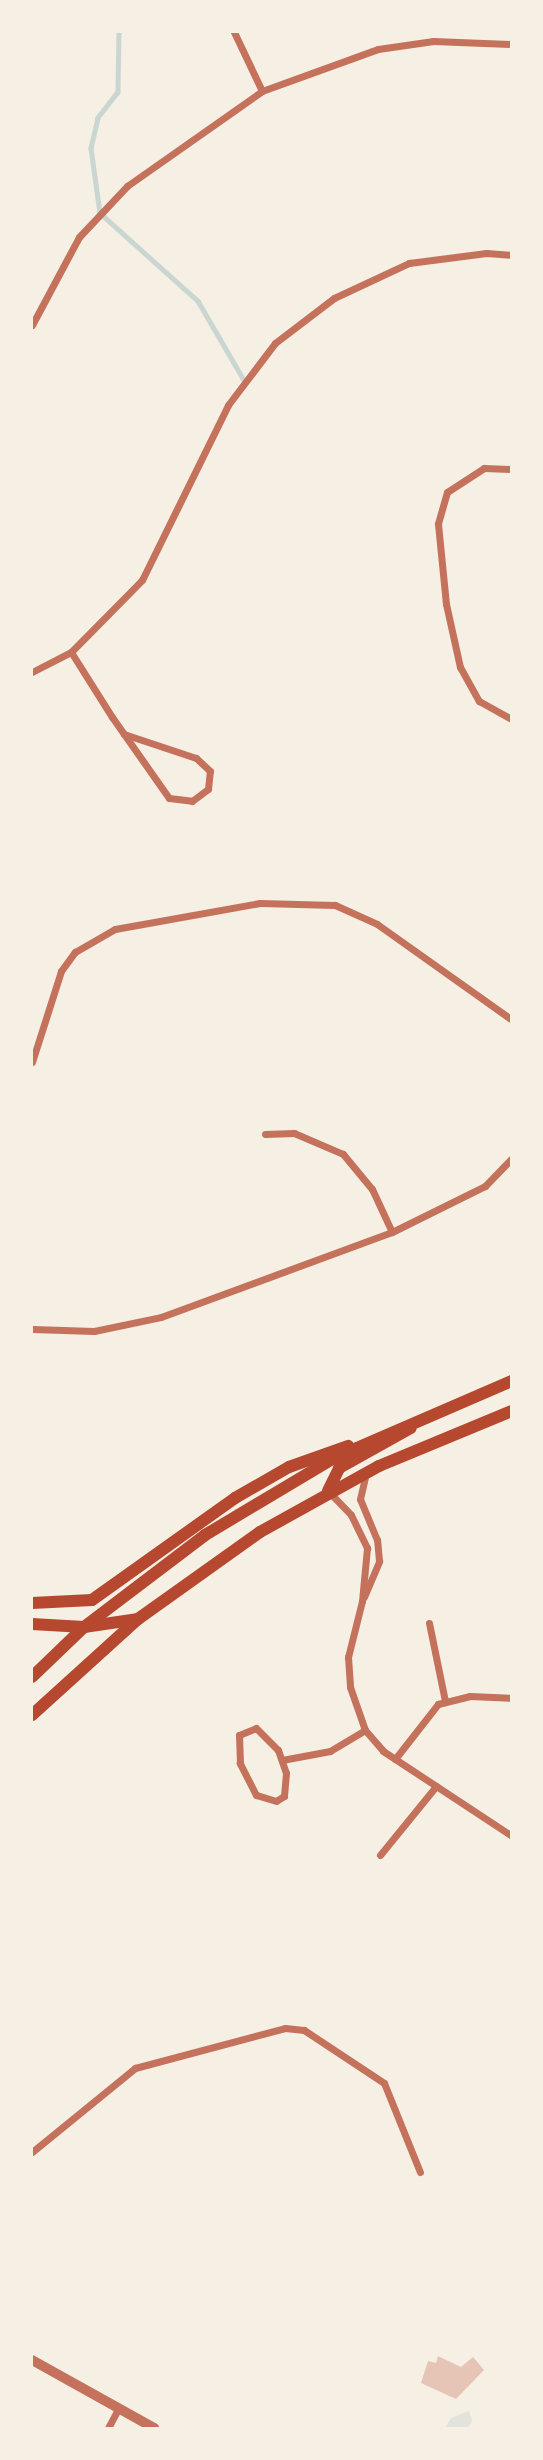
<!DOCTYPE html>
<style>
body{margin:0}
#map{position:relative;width:543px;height:2460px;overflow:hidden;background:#f6efe4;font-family:Lora,serif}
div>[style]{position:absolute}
.green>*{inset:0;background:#e2e4dc}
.stream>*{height:4.5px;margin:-2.25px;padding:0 2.25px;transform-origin:2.25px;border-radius:2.25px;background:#c9d6d2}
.building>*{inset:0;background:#e6c5b7}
.minor>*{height:7px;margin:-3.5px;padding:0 3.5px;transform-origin:3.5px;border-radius:3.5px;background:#c5725c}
.tertiary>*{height:10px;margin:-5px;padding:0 5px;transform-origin:5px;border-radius:5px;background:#c5725c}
.secondary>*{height:12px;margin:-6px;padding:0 6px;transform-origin:6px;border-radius:6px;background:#b5482f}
.primary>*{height:12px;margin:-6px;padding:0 6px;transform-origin:6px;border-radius:6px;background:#b5482f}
span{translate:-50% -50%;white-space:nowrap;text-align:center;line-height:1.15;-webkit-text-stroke:6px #f6efe4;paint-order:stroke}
.frame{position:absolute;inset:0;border:33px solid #f6efe4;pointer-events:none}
</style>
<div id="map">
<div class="green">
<i style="clip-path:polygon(469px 2411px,472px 2421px,468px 2428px,445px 2428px,451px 2418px)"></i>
</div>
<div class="stream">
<i style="left:119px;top:32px;width:60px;rotate:91deg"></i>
<i style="left:118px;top:92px;width:33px;rotate:128deg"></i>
<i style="left:98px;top:118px;width:31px;rotate:103deg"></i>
<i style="left:91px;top:148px;width:66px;rotate:82.1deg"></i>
<i style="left:100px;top:213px;width:132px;rotate:41.9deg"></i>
<i style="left:198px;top:301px;width:91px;rotate:59.8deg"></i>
</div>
<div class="building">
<i style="clip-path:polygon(438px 2356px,461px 2367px,473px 2357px,484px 2370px,456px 2399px,421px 2383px,428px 2361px,436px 2363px)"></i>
</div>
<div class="minor">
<i style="left:234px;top:32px;width:65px;rotate:64.6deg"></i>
<i style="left:32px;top:325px;width:100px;rotate:-61.9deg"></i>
<i style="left:79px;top:237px;width:70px;rotate:-46.7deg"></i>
<i style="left:127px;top:186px;width:165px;rotate:-35.1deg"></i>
<i style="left:262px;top:91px;width:123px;rotate:-19.9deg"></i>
<i style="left:378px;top:49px;width:56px;rotate:-8.3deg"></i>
<i style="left:433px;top:41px;width:79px;rotate:2.2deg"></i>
<i style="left:512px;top:469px;width:28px;rotate:-178deg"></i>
<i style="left:484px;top:468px;width:44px;rotate:147deg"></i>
<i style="left:447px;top:492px;width:33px;rotate:106deg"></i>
<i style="left:438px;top:524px;width:80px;rotate:84.3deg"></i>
<i style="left:446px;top:604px;width:65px;rotate:77.5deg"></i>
<i style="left:460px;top:667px;width:39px;rotate:61deg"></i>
<i style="left:479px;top:701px;width:38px;rotate:29deg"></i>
<i style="left:71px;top:652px;width:77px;rotate:57.8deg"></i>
<i style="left:112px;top:717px;width:99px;rotate:54.9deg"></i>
<i style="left:169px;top:798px;width:23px;rotate:7deg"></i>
<i style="left:192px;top:801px;width:20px;rotate:-37deg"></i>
<i style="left:208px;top:789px;width:18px;rotate:-84deg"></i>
<i style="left:210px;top:771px;width:19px;rotate:-137deg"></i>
<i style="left:196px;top:758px;width:76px;rotate:-161.6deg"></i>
<i style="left:32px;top:672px;width:44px;rotate:-27.1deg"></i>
<i style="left:71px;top:652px;width:101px;rotate:-45.4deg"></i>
<i style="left:142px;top:580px;width:195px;rotate:-63.8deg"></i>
<i style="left:228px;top:405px;width:78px;rotate:-52.8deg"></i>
<i style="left:275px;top:343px;width:74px;rotate:-37.3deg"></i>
<i style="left:334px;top:298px;width:83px;rotate:-25deg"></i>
<i style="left:409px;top:263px;width:78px;rotate:-7.4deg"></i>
<i style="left:486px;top:253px;width:26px;rotate:4deg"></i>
<i style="left:32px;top:1062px;width:96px;rotate:-72.3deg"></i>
<i style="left:61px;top:971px;width:24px;rotate:-54deg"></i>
<i style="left:75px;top:952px;width:46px;rotate:-29.9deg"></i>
<i style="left:115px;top:929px;width:147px;rotate:-10.2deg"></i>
<i style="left:260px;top:903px;width:75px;rotate:1.5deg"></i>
<i style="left:335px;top:905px;width:46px;rotate:24.3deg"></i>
<i style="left:377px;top:924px;width:166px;rotate:35.4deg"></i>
<i style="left:265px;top:1134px;width:29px;rotate:-2deg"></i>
<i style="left:294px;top:1133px;width:53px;rotate:23.2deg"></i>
<i style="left:343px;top:1154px;width:45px;rotate:50.4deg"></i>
<i style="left:372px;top:1189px;width:47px;rotate:65.1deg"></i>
<i style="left:32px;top:1329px;width:62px;rotate:1.8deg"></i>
<i style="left:94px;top:1331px;width:68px;rotate:-11.8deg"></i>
<i style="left:161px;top:1317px;width:246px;rotate:-20.2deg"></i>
<i style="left:392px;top:1232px;width:104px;rotate:-26.3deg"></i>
<i style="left:485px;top:1186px;width:39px;rotate:-46deg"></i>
<i style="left:330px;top:1493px;width:30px;rotate:46deg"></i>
<i style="left:351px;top:1515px;width:37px;rotate:64deg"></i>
<i style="left:367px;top:1548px;width:53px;rotate:95.4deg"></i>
<i style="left:362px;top:1601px;width:58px;rotate:104deg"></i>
<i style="left:348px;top:1657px;width:30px;rotate:86deg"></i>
<i style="left:350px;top:1687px;width:46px;rotate:70.8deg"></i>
<i style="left:365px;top:1730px;width:28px;rotate:49deg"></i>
<i style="left:383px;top:1751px;width:154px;rotate:33.4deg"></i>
<i style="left:364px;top:1597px;width:39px;rotate:-67deg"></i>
<i style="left:379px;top:1561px;width:21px;rotate:-95deg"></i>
<i style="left:377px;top:1540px;width:44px;rotate:-112.5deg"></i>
<i style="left:360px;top:1499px;width:27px;rotate:-77deg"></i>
<i style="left:429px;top:1623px;width:80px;rotate:78.4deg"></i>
<i style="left:256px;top:1728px;width:31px;rotate:45deg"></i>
<i style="left:278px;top:1750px;width:24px;rotate:71deg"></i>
<i style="left:286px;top:1773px;width:23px;rotate:95deg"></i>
<i style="left:284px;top:1796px;width:9px;rotate:148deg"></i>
<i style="left:276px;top:1801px;width:21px;rotate:-163deg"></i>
<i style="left:256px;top:1795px;width:36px;rotate:-117deg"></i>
<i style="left:240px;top:1763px;width:28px;rotate:-92deg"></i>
<i style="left:239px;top:1735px;width:18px;rotate:-22deg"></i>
<i style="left:395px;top:1759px;width:70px;rotate:-52deg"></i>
<i style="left:438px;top:1704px;width:33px;rotate:-14deg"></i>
<i style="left:470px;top:1696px;width:42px;rotate:2.7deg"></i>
<i style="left:282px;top:1760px;width:49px;rotate:-10.6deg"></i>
<i style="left:330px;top:1751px;width:41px;rotate:-31deg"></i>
<i style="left:380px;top:1855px;width:89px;rotate:-50.9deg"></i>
<i style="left:32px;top:2152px;width:133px;rotate:-39.2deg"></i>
<i style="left:135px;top:2068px;width:155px;rotate:-14.9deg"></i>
<i style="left:285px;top:2028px;width:19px;rotate:6deg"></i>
<i style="left:304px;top:2030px;width:96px;rotate:33.5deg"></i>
<i style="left:384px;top:2083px;width:96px;rotate:68deg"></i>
<i style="left:108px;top:2428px;width:21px;rotate:-62deg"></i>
</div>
<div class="tertiary">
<i style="left:32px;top:2360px;width:140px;rotate:29.1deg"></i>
</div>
<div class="secondary">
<i style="left:32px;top:1603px;width:60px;rotate:-2.9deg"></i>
<i style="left:92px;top:1600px;width:176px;rotate:-35.5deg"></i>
<i style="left:235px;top:1498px;width:62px;rotate:-29.9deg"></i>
<i style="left:289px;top:1467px;width:63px;rotate:-19.6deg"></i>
<i style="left:32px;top:1624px;width:52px;rotate:3.3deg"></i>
<i style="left:84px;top:1627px;width:55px;rotate:-8.4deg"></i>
</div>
<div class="primary">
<i style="left:328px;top:1491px;width:25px;rotate:-64deg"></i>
<i style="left:339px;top:1468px;width:82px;rotate:-29.1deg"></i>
<i style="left:32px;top:1677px;width:72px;rotate:-43.9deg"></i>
<i style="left:84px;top:1627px;width:152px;rotate:-37.2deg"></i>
<i style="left:205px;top:1535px;width:152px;rotate:-30.8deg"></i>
<i style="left:336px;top:1457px;width:192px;rotate:-23.4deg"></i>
<i style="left:32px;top:1715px;width:143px;rotate:-42.2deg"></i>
<i style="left:138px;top:1619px;width:150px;rotate:-35.5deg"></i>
<i style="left:260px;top:1532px;width:136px;rotate:-29deg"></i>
<i style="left:379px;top:1466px;width:144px;rotate:-22.5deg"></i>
</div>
<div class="frame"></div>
</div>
